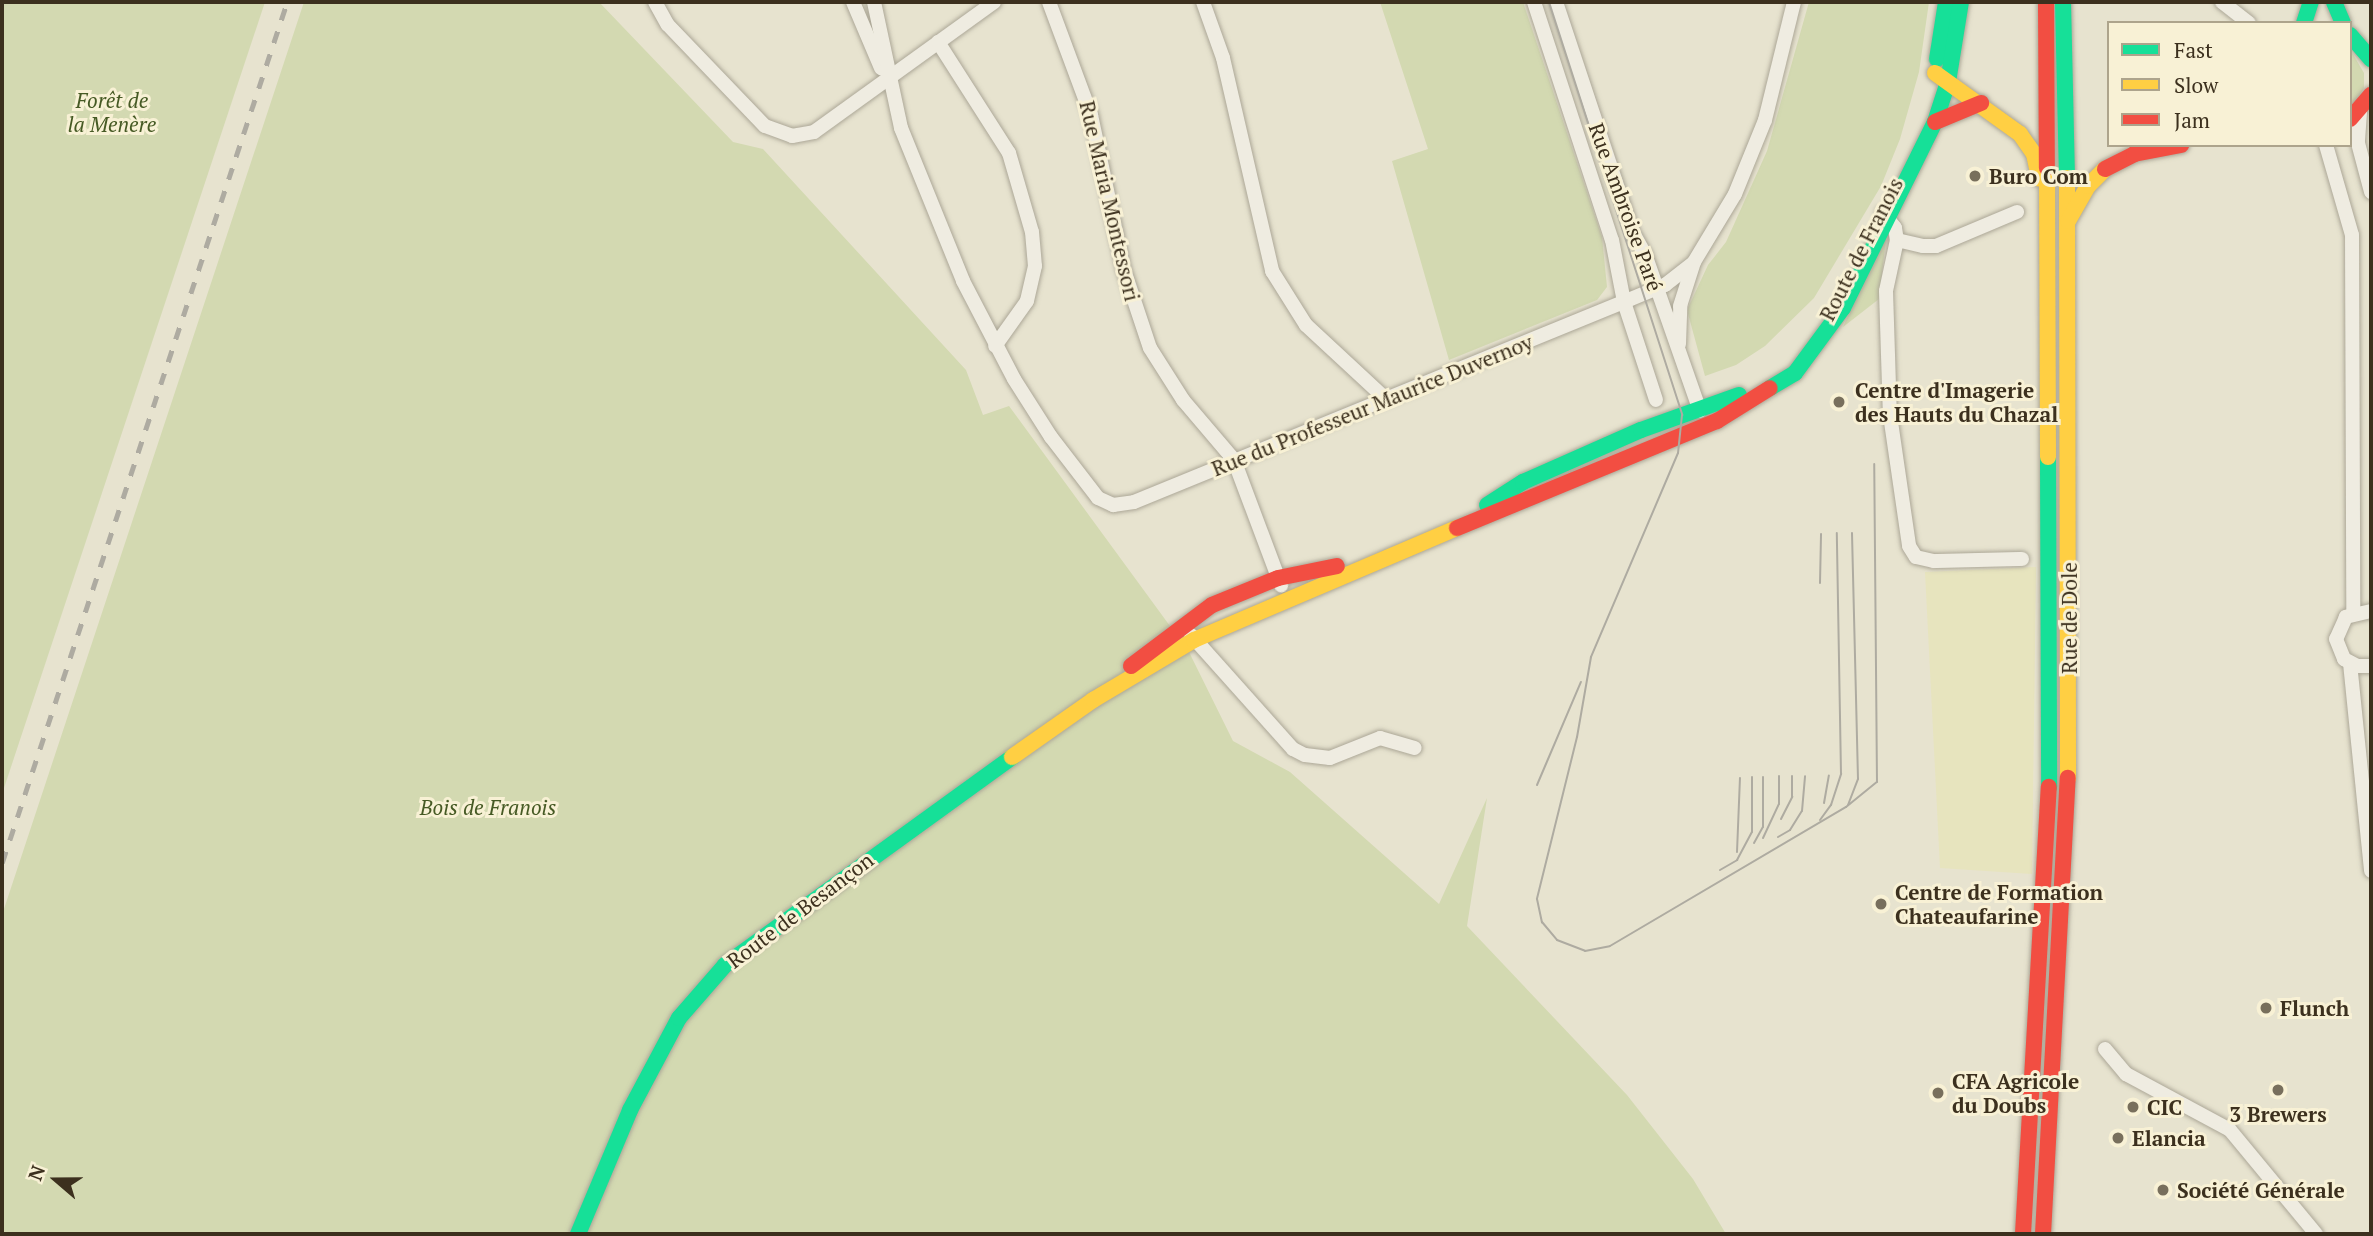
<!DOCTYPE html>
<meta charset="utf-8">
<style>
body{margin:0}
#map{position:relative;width:2373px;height:1236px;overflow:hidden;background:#e7e3cf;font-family:"PT Serif",serif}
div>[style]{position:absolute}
.farmland>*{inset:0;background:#e7e4be}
.green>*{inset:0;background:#d3d9b1}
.roads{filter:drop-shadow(0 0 2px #aca797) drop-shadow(0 0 2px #aca797)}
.street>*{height:14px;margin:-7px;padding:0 7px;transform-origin:7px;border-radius:7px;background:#efece1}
.fast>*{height:16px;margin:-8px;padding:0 8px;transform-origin:8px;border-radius:8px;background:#16e098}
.slow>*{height:16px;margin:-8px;padding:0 8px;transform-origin:8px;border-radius:8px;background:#ffcf43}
.jam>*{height:16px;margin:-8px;padding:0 8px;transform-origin:8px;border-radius:8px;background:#f24e42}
.tram>*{height:2px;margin:-1px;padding:0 1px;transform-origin:1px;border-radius:1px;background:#aeaba1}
.rail>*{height:4.5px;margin-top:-2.25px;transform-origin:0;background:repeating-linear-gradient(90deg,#aeaba1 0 12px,transparent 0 24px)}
.dots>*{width:19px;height:19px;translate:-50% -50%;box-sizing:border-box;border:4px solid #f8f1d5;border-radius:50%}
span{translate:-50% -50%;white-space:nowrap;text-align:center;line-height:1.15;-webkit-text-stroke:6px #f8f1d5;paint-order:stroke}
.park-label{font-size:21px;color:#465a24;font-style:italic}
.poi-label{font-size:21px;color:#3c301e;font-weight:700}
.left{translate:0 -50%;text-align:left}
.street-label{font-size:21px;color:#3c301e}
.frame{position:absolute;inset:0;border:4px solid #3c301e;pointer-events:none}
.legend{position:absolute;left:2107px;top:21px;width:245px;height:126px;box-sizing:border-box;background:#f8f1d5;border:2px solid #ada48c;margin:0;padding:9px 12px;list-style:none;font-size:21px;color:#3c301e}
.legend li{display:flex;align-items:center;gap:14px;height:35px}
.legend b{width:35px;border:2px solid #ada48c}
.north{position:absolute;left:21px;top:1145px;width:70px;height:70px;-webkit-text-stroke:5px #f8f1d5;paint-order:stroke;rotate:290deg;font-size:19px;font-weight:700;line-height:28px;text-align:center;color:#3c301e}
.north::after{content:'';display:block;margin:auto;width:24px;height:32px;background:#3c301e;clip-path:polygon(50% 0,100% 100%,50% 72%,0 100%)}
</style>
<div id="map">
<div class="farmland">
<i style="clip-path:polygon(2036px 567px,2032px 874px,1940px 868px,1925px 572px)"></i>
</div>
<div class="green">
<i style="clip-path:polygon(2px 2px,265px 2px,2px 794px)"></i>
<i style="clip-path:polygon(304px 2px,599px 2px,733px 142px,763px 149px,966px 370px,983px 415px,1009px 406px,1189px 652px,1233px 741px,1290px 772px,1439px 904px,1487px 798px,1467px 926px,1627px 1095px,1693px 1179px,1726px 1234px,2px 1234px,2px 915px)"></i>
<i style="clip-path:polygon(1380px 2px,1523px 2px,1602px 237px,1607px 287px,1597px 300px,1449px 360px,1392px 161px,1428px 149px)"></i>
<i style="clip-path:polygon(1809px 2px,1929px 2px,1919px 72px,1900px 139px,1881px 186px,1814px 298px,1765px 346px,1736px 365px,1705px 376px,1687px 310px,1708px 265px,1726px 242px,1767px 151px)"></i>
<i style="clip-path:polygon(2350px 49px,2364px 73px,2364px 88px,2350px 110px)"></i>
<i style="clip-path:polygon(1886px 239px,1879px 299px,1843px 327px,1868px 273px)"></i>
</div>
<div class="roads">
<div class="street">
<i style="left:655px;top:2px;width:26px;rotate:61deg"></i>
<i style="left:668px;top:25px;width:140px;rotate:46.2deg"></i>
<i style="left:765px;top:126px;width:29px;rotate:20deg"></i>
<i style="left:792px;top:136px;width:22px;rotate:-10deg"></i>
<i style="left:814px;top:132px;width:222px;rotate:-35.8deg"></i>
<i style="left:853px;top:2px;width:72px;rotate:67deg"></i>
<i style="left:874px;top:2px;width:129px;rotate:77.9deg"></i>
<i style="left:901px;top:128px;width:165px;rotate:67.9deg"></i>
<i style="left:963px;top:281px;width:110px;rotate:62.5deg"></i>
<i style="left:1014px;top:379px;width:69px;rotate:57.5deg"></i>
<i style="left:1051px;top:437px;width:77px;rotate:52.4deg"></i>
<i style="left:1098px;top:498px;width:17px;rotate:25deg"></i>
<i style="left:1113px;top:505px;width:21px;rotate:-8deg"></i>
<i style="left:1134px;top:502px;width:574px;rotate:-22.23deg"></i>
<i style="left:1665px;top:285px;width:37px;rotate:-38deg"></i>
<i style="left:1694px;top:262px;width:79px;rotate:-58.9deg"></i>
<i style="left:1735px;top:194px;width:80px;rotate:-67.9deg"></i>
<i style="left:1765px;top:120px;width:122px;rotate:-76.2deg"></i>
<i style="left:1049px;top:2px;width:121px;rotate:69.6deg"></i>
<i style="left:1091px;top:115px;width:158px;rotate:78deg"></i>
<i style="left:1124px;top:270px;width:82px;rotate:71.6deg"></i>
<i style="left:1150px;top:348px;width:62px;rotate:57.6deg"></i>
<i style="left:1183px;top:400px;width:79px;rotate:49.6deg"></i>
<i style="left:1234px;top:460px;width:134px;rotate:69.4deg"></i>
<i style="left:1203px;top:2px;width:59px;rotate:70.3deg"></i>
<i style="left:1223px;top:58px;width:219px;rotate:77deg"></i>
<i style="left:1272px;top:271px;width:64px;rotate:57.8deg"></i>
<i style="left:1306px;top:325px;width:109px;rotate:42.8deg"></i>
<i style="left:1534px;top:2px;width:250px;rotate:71.9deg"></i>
<i style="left:1612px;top:240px;width:63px;rotate:79deg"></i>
<i style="left:1624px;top:302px;width:103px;rotate:71.9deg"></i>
<i style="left:1556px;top:2px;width:241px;rotate:71.6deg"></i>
<i style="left:1632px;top:231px;width:26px;rotate:61deg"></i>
<i style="left:1645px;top:254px;width:166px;rotate:70.7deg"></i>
<i style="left:2222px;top:2px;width:34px;rotate:38deg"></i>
<i style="left:938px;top:42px;width:132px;rotate:57.4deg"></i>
<i style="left:1009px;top:153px;width:82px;rotate:73.8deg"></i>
<i style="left:1032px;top:232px;width:34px;rotate:85deg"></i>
<i style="left:1035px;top:266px;width:36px;rotate:103deg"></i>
<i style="left:1027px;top:301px;width:55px;rotate:125.4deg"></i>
<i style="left:2360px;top:112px;width:31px;rotate:94deg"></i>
<i style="left:2358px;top:143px;width:51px;rotate:75.1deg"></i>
<i style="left:2326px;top:145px;width:94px;rotate:73.9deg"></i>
<i style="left:2352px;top:235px;width:377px;rotate:89.8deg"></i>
<i style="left:1883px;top:213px;width:19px;rotate:51deg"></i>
<i style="left:1895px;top:228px;width:12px;rotate:81deg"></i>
<i style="left:1897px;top:240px;width:27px;rotate:13deg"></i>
<i style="left:1923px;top:246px;width:13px"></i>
<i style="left:1936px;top:246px;width:88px;rotate:-22.8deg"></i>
<i style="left:1897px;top:240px;width:52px;rotate:102.2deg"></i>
<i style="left:1886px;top:291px;width:124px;rotate:88.2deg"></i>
<i style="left:1890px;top:415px;width:132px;rotate:81.7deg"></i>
<i style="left:1909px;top:546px;width:13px;rotate:58deg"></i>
<i style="left:1916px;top:557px;width:18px;rotate:13deg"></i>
<i style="left:1934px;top:561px;width:88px;rotate:-1.3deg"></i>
<i style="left:1679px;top:344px;width:38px;rotate:-88deg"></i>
<i style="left:1680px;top:306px;width:43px;rotate:-72.4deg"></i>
<i style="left:2371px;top:611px;width:26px;rotate:167deg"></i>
<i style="left:2346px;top:617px;width:24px;rotate:114deg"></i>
<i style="left:2336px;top:639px;width:22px;rotate:68deg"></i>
<i style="left:2344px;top:659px;width:15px;rotate:28deg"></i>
<i style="left:2357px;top:666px;width:14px"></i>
<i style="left:1191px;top:635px;width:153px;rotate:48.2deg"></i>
<i style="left:1293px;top:749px;width:13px;rotate:27deg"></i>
<i style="left:1305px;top:755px;width:25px;rotate:7deg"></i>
<i style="left:1330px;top:758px;width:54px;rotate:-21.8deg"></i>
<i style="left:1380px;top:738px;width:36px;rotate:16deg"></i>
<i style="left:2350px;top:663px;width:209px;rotate:84.2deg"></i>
<i style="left:2105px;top:1049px;width:33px;rotate:50deg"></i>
<i style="left:2126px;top:1074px;width:118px;rotate:28.3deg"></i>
<i style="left:2230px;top:1130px;width:135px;rotate:50.4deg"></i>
</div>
<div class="fast">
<i style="left:2063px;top:2px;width:176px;rotate:88.7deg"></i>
<i style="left:2334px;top:2px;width:23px;rotate:67deg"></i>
<i style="left:2304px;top:23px;width:22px;rotate:-72deg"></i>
<i style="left:2350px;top:35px;width:32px;rotate:49deg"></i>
<i style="left:1937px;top:59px;width:58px;rotate:-81deg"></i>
<i style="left:1770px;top:388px;width:29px;rotate:-31deg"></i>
<i style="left:1795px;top:373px;width:81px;rotate:-53.6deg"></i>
<i style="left:1843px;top:308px;width:208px;rotate:-63.7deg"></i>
<i style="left:1935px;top:122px;width:42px;rotate:-72deg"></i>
<i style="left:1948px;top:82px;width:81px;rotate:-80.8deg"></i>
<i style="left:2048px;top:457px;width:330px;rotate:89.8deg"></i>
<i style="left:1487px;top:505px;width:43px;rotate:-32.6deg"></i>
<i style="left:1523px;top:482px;width:129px;rotate:-23.8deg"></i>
<i style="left:1641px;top:430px;width:104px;rotate:-19.7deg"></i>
<i style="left:578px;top:1234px;width:134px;rotate:-67.2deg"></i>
<i style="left:630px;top:1110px;width:104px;rotate:-62deg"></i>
<i style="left:679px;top:1018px;width:70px;rotate:-49deg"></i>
<i style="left:725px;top:965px;width:354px;rotate:-35.9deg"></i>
</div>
<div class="slow">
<i style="left:1935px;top:73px;width:105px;rotate:35.7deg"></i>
<i style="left:2020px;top:134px;width:24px;rotate:55deg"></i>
<i style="left:2034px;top:154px;width:25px;rotate:78deg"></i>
<i style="left:2047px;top:168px;width:289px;rotate:89.8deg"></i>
<i style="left:2067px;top:178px;width:600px;rotate:89.9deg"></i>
<i style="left:2068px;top:221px;width:40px;rotate:-60.3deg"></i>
<i style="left:2088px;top:186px;width:24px;rotate:-45deg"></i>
<i style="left:1012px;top:757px;width:99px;rotate:-35.1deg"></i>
<i style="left:1093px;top:700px;width:117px;rotate:-30.7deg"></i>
<i style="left:1194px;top:640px;width:286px;rotate:-23.1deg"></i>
</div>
<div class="jam">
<i style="left:2046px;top:2px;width:166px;rotate:89.7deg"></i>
<i style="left:2350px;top:119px;width:32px;rotate:-49deg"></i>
<i style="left:1935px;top:122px;width:50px;rotate:-22.4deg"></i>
<i style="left:2105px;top:169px;width:33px;rotate:-27deg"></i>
<i style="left:2134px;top:154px;width:48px;rotate:-10.8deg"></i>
<i style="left:1457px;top:528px;width:281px;rotate:-22.4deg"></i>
<i style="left:1717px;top:421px;width:62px;rotate:-31.9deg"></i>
<i style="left:1131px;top:666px;width:101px;rotate:-37deg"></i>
<i style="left:1212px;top:605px;width:71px;rotate:-22.2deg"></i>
<i style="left:1278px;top:578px;width:60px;rotate:-11.5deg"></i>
<i style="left:2023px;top:1234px;width:448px;rotate:-86.7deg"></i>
<i style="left:2043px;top:1234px;width:457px;rotate:-86.9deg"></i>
</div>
</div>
<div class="tram">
<i style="left:1549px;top:2px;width:434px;rotate:72.1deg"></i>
<i style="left:1682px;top:415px;width:38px;rotate:96deg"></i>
<i style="left:1678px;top:453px;width:222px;rotate:113.1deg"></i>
<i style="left:1591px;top:657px;width:81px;rotate:99.9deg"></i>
<i style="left:1577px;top:737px;width:167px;rotate:103.9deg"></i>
<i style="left:1537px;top:899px;width:24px;rotate:78deg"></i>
<i style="left:1542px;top:922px;width:23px;rotate:50deg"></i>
<i style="left:1557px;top:940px;width:30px;rotate:21deg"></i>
<i style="left:1585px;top:951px;width:25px;rotate:-11deg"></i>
<i style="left:1610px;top:946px;width:274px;rotate:-30.5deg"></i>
<i style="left:1846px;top:807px;width:40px;rotate:-39deg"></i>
<i style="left:1877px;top:782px;width:318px;rotate:-90.5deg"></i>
<i style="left:1820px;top:583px;width:49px;rotate:-88.8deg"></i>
<i style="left:1537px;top:785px;width:112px;rotate:-66.9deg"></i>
<i style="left:1824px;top:803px;width:28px;rotate:-80deg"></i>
<i style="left:1848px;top:805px;width:28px;rotate:-69deg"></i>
<i style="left:1858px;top:779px;width:246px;rotate:-91.4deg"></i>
<i style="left:1781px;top:819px;width:25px;rotate:-63deg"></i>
<i style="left:1792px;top:797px;width:21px;rotate:-90deg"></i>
<i style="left:1820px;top:820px;width:19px;rotate:-54deg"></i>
<i style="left:1831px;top:805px;width:33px;rotate:-72deg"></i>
<i style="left:1841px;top:774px;width:241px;rotate:-91deg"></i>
<i style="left:1778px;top:837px;width:14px;rotate:-30deg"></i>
<i style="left:1790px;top:830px;width:22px;rotate:-58deg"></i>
<i style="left:1802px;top:811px;width:35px;rotate:-85deg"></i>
<i style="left:1763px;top:838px;width:38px;rotate:-65deg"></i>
<i style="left:1779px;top:804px;width:28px;rotate:-90deg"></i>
<i style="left:1754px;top:843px;width:18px;rotate:-61deg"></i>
<i style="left:1763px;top:827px;width:50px;rotate:-90deg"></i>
<i style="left:1737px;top:852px;width:74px;rotate:-87.7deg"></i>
<i style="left:1720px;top:870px;width:20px;rotate:-30deg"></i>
<i style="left:1737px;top:860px;width:32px;rotate:-62deg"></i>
<i style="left:1752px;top:832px;width:55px;rotate:-90deg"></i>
</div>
<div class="rail">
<i style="left:2px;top:863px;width:907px;rotate:-71.68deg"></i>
</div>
<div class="dots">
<i style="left:1975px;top:176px;background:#786f5c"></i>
<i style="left:1839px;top:402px;background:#786f5c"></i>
<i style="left:1881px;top:904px;background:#786f5c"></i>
<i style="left:2266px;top:1008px;background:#786f5c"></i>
<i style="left:2278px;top:1090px;background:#786f5c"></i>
<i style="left:1938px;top:1093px;background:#786f5c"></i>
<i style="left:2133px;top:1107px;background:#786f5c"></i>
<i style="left:2118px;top:1138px;background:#786f5c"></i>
<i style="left:2163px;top:1190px;background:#786f5c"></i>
</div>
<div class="park-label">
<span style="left:112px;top:112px">Forêt de<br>la Menère</span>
<span style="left:488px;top:807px">Bois de Franois</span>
</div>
<div class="poi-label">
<span class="left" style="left:1989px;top:176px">Buro Com</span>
<span class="left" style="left:1855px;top:402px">Centre d'Imagerie<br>des Hauts du Chazal</span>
<span class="left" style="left:1895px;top:904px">Centre de Formation<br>Chateaufarine</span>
<span class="left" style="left:2280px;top:1008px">Flunch</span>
<span class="left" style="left:1952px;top:1093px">CFA Agricole<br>du Doubs</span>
<span class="left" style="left:2147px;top:1107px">CIC</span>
<span style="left:2278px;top:1114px">3 Brewers</span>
<span class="left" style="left:2132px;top:1138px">Elancia</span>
<span class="left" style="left:2177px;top:1190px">Société Générale</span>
</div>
<div class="street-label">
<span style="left:1110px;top:201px;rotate:77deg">Rue Maria Montessori</span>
<span style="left:1626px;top:207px;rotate:70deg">Rue Ambroise Paré</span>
<span style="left:1861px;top:249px;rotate:-63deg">Route de Franois</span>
<span style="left:1372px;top:405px;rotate:-22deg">Rue du Professeur Maurice Duvernoy</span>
<span style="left:2069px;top:618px;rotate:-90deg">Rue de Dole</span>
<span style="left:800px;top:910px;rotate:-37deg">Route de Besançon</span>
</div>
<div class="frame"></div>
<ul class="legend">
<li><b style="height:9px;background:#16e098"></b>Fast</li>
<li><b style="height:9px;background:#ffcf43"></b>Slow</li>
<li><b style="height:9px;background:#f24e42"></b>Jam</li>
</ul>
<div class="north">N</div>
</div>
